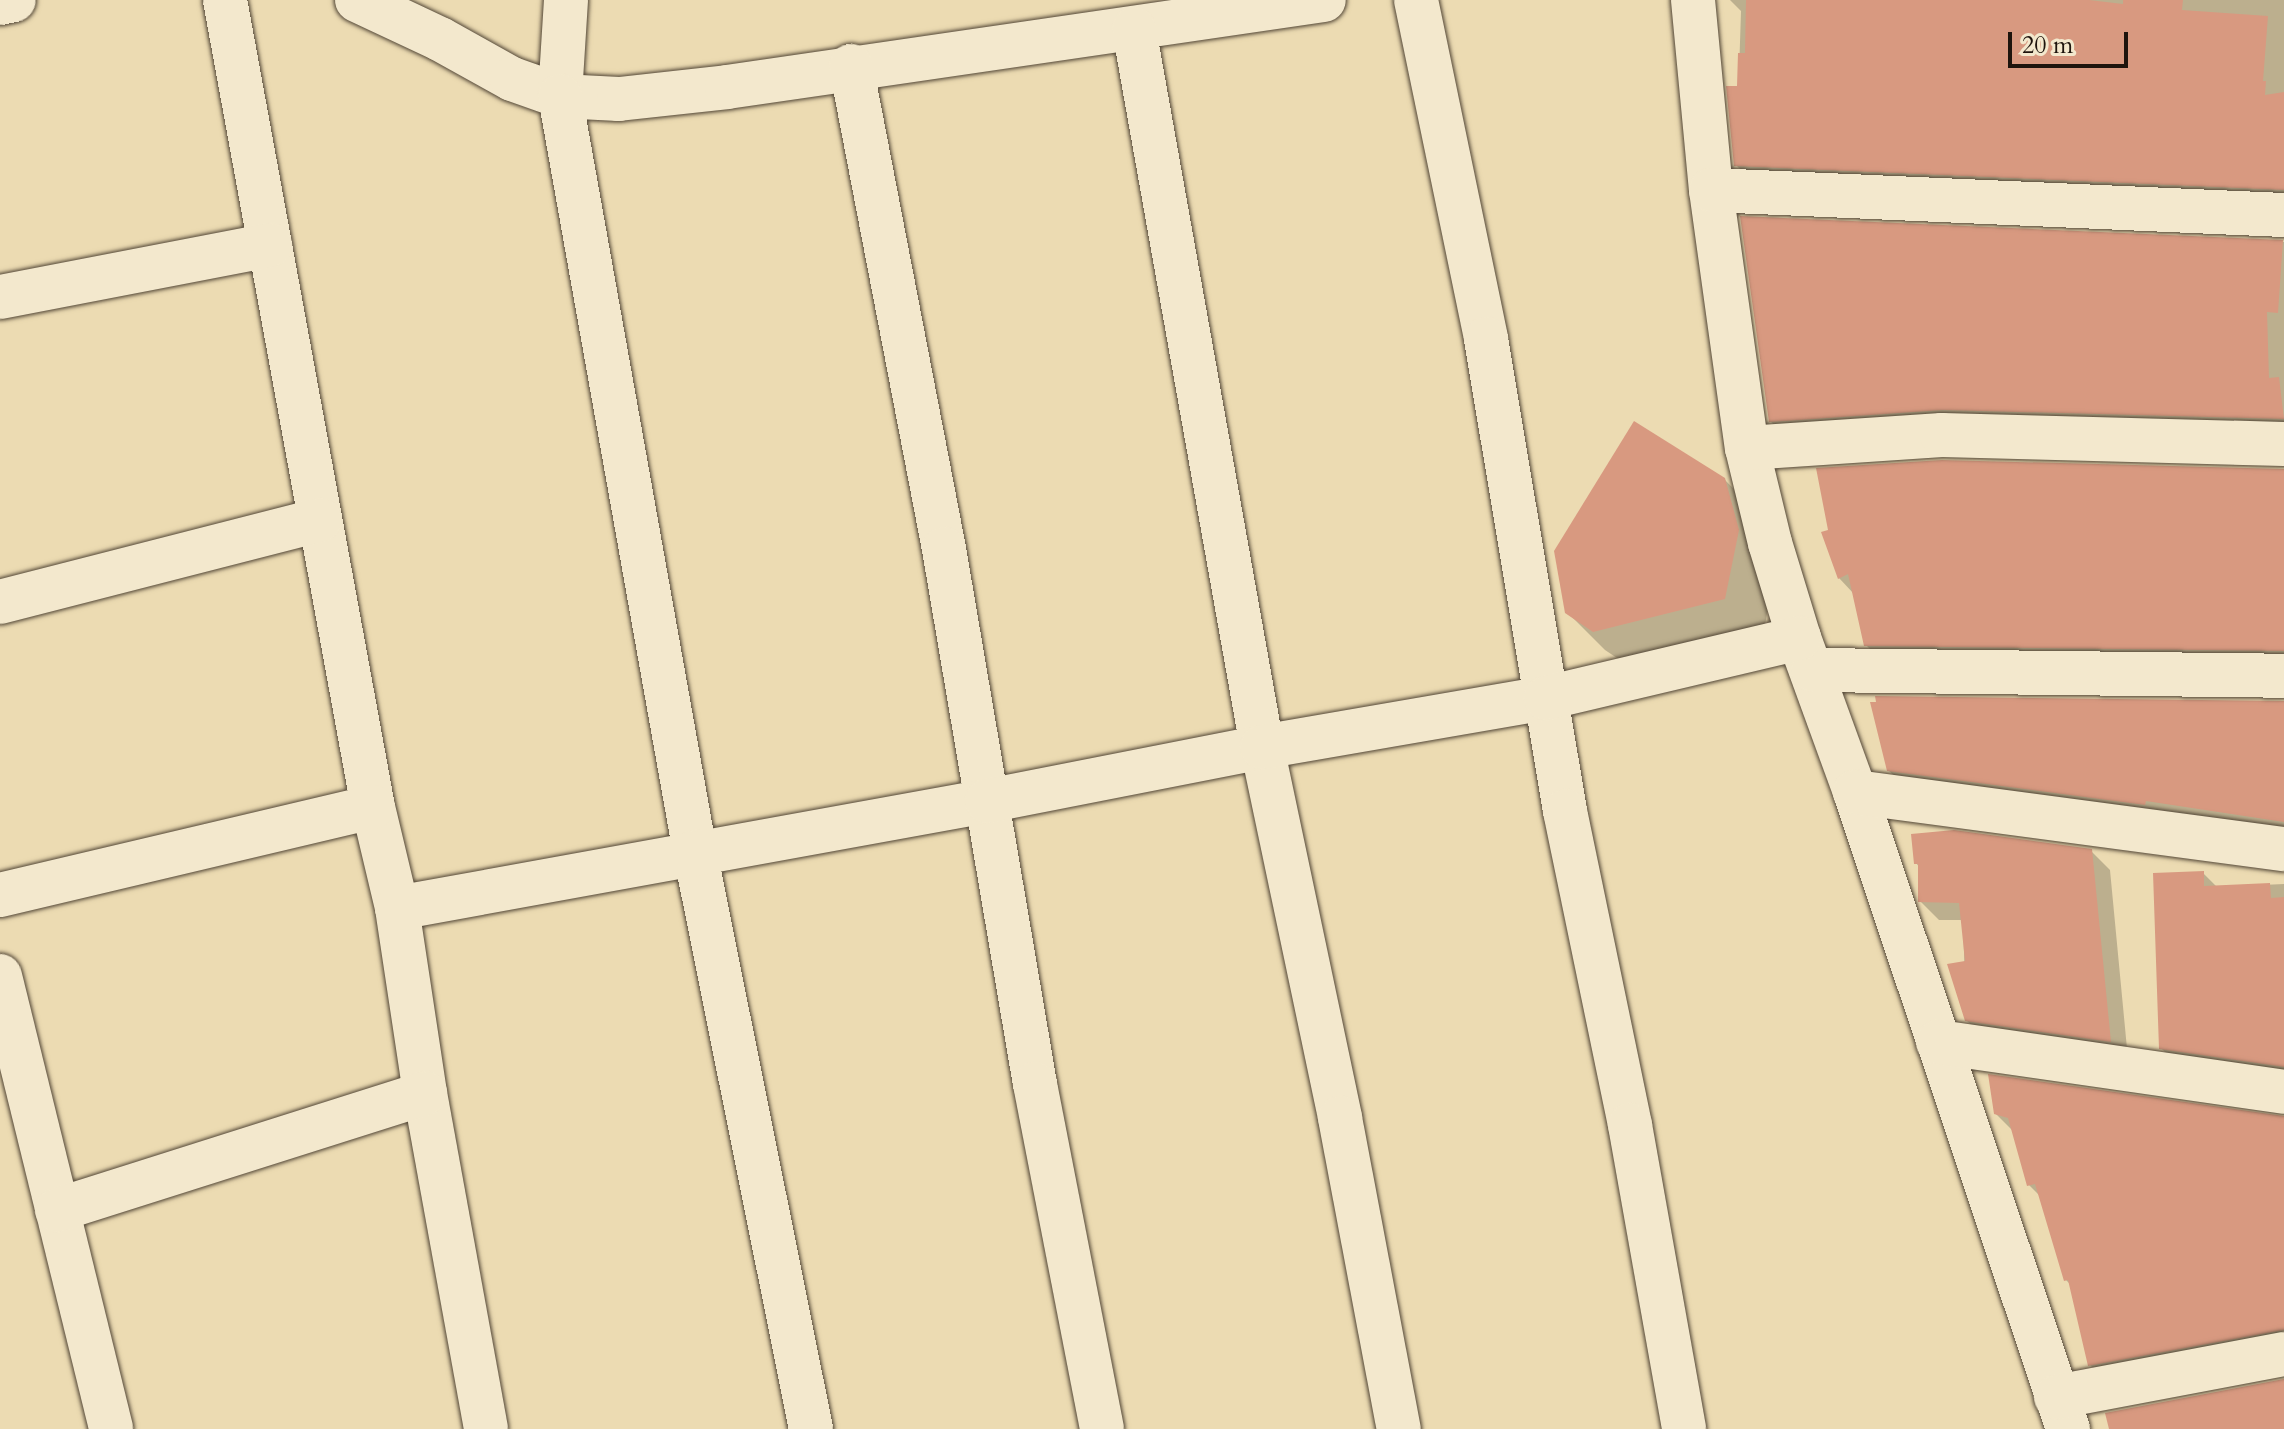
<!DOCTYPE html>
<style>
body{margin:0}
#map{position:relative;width:2284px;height:1429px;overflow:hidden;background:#ecdbb2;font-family:Cardo,serif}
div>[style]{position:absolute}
.shadow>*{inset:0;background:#0003}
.building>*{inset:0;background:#d89980}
.roads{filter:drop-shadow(0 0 2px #524636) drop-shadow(0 0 2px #524636)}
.minor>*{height:44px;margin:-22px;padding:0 22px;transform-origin:22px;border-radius:22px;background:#f3e8cd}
span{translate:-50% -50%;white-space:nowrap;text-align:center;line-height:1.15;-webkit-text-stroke:6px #f3e8cd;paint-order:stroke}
.scale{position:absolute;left:2008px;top:32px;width:120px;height:36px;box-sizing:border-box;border:4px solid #1e140d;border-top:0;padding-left:10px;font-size:24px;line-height:28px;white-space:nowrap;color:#1e140d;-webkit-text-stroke:6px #f3e8cd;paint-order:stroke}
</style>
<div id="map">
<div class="shadow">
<i style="clip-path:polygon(1730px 0,2284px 0,2284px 206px,1754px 183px,1736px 165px,1741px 11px)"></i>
<i style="clip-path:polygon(1742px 218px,2284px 242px,2284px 436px,1789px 439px,1770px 421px)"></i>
<i style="clip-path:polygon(2284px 471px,2284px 668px,1884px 663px,1866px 645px,1854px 594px,1839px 578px,1824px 533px)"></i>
<i style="clip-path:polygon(1724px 479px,1762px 518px,1775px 569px,1763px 636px,1632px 668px,1605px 650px,1567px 612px)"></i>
<i style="clip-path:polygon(2284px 703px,2284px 837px,1907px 788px,1888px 770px)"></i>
<i style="clip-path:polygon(2091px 851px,2110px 870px,2128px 1059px,1986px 1039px,1966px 1020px,1963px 920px,1939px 920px,1920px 901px,1920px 868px,1916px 863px)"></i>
<i style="clip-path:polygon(2203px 873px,2217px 887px,2284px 884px,2284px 1085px,2181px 1068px,2161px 1048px)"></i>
<i style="clip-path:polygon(1995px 1113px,2284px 1118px,2284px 1351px,2109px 1384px,2090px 1365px,2071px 1285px,2066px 1280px,2042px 1198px,2029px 1185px,2013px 1131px)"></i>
</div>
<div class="building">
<i style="clip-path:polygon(1746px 0,2089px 0,2123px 4px,2123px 0,2183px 0,2182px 10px,2268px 16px,2263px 81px,2266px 81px,2265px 95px,2284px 92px,2284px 190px,1734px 166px,1726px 86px,1737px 86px,1738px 53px,1745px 53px)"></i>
<i style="clip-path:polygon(1740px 216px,2283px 240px,2278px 313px,2267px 312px,2269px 378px,2279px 377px,2284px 419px,1943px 410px,1769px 422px)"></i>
<i style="clip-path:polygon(1634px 421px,1725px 478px,1739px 530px,1725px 599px,1593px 632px,1565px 613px,1554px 551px)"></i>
<i style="clip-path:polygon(1942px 460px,2284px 469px,2284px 651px,1864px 646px,1848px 574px,1838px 579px,1821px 532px,1828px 530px,1816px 468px)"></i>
<i style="clip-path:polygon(1875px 696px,2284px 701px,2284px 822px,2146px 801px,2145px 805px,1887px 771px,1870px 702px,1876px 702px)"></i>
<i style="clip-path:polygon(1954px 830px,2092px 849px,2111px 1042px,1965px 1021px,1947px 964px,1965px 961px,1959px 903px,1918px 902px,1918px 864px,1914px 864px,1911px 834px)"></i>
<i style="clip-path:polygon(2204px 871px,2204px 886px,2270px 883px,2271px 898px,2284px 897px,2284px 1067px,2159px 1049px,2153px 873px)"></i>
<i style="clip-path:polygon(1988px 1074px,2284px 1116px,2284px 1330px,2088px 1366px,2068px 1280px,2064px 1281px,2035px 1184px,2027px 1186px,2008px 1118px,1994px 1114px)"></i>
<i style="clip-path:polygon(2284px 1379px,2284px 1429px,2109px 1429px,2105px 1413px)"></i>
</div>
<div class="roads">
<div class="minor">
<i style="left:225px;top:0;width:820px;rotate:79.61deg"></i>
<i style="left:373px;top:807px;width:104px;rotate:76.6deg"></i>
<i style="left:397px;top:908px;width:187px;rotate:81.4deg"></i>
<i style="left:425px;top:1093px;width:341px;rotate:79.7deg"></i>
<i style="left:357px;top:0;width:92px;rotate:25.2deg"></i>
<i style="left:440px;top:39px;width:82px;rotate:29.1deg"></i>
<i style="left:512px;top:79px;width:51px;rotate:19.5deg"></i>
<i style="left:560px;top:96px;width:59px;rotate:2.9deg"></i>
<i style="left:619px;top:99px;width:109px;rotate:-6.3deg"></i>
<i style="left:727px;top:87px;width:603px;rotate:-8.29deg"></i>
<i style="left:566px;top:0;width:96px;rotate:93.6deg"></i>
<i style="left:560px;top:96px;width:768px;rotate:79.88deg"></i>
<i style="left:695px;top:852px;width:589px;rotate:78.63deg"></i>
<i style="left:1416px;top:0;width:346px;rotate:78.3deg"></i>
<i style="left:1486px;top:339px;width:479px;rotate:80.5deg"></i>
<i style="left:1565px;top:811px;width:321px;rotate:78.3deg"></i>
<i style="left:1630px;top:1125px;width:309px;rotate:79.9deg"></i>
<i style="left:1693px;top:0;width:191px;rotate:84.6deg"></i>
<i style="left:1711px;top:190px;width:260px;rotate:82.1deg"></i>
<i style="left:1747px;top:448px;width:98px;rotate:76.4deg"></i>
<i style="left:1770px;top:543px;width:99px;rotate:73deg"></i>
<i style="left:1799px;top:638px;width:164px;rotate:70deg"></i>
<i style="left:1855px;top:792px;width:672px;rotate:71.51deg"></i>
<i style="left:0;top:3px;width:14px;rotate:-12deg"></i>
<i style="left:1134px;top:29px;width:729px;rotate:79.89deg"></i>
<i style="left:1262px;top:747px;width:379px;rotate:78.1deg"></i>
<i style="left:1340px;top:1118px;width:317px;rotate:79.3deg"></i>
<i style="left:851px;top:66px;width:492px;rotate:79.1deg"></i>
<i style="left:944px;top:549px;width:543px;rotate:80.35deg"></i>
<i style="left:1035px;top:1084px;width:351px;rotate:79deg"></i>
<i style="left:1711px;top:190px;width:574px;rotate:2.5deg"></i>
<i style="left:0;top:297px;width:275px;rotate:-10.9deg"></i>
<i style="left:1747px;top:448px;width:195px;rotate:-3.8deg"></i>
<i style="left:1942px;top:435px;width:342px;rotate:1.5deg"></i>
<i style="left:0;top:602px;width:330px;rotate:-14.4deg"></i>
<i style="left:1813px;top:670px;width:471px;rotate:0.7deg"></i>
<i style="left:1855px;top:792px;width:433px;rotate:7.6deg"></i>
<i style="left:0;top:895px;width:383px;rotate:-13.3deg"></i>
<i style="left:397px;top:908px;width:600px;rotate:-10.28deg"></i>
<i style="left:987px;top:801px;width:280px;rotate:-11.1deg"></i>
<i style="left:1262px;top:747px;width:288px;rotate:-9.8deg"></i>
<i style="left:1546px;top:698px;width:260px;rotate:-13.3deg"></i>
<i style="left:0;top:976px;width:466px;rotate:76.2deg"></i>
<i style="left:1938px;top:1042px;width:350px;rotate:8.2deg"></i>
<i style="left:57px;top:1210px;width:386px;rotate:-17.6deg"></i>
<i style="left:2056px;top:1397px;width:232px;rotate:-10.7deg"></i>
</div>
</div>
<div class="scale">20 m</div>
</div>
